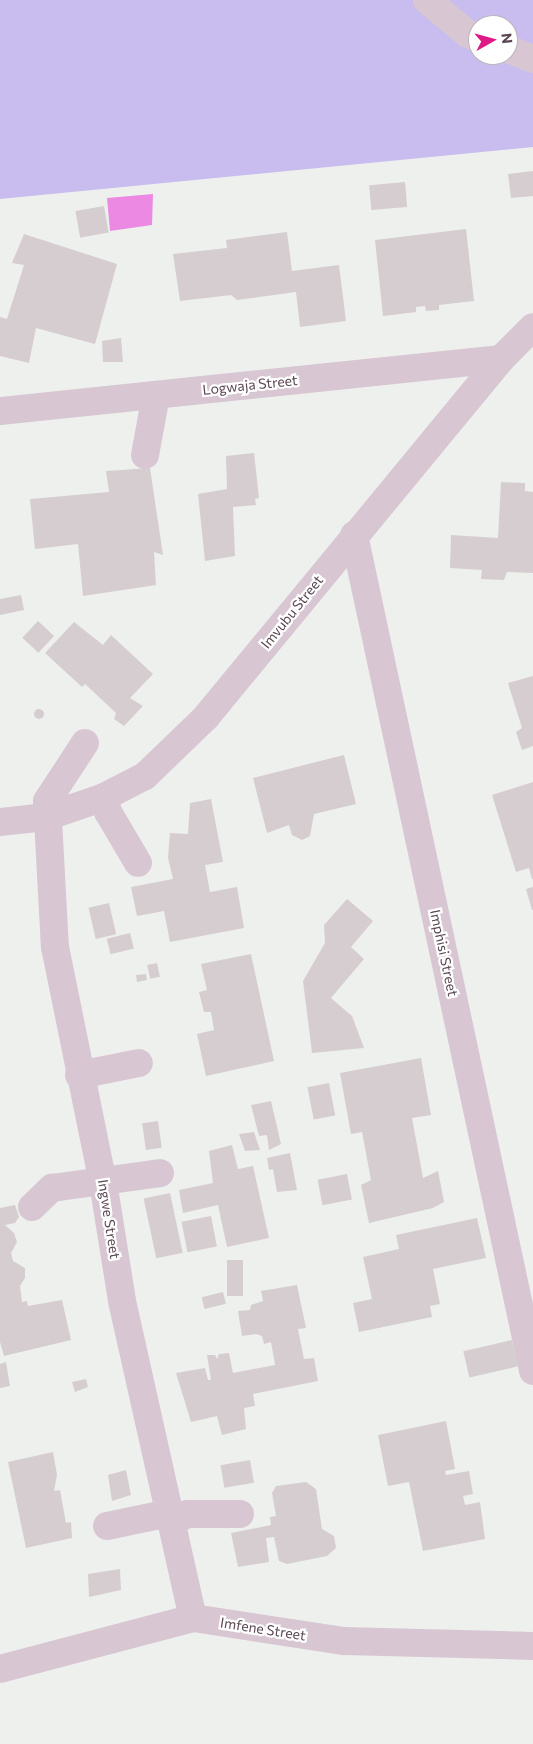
<!DOCTYPE html>
<style>
body{margin:0}
#map{position:relative;width:533px;height:1744px;overflow:hidden;background:#eef0ee;font-family:Commissioner,sans-serif}
div>[style]{position:absolute}
.green>*{inset:0;background:#c9bcee}
.water>*{inset:0;background:#eb89e3}
.building>*{inset:0;background:#d6cdd1;transform-origin:0 0}
.round{border-radius:50%}
.minor>*{height:28px;margin:-14px;padding:0 14px;transform-origin:14px;border-radius:14px;background:#d8c7d2}
span{translate:-50% -50%;white-space:nowrap;text-align:center;line-height:1.15;-webkit-text-stroke:4.5px #fff;paint-order:stroke}
.street-label{font-size:14px;color:#5b4654}
.north{position:absolute;left:468px;top:15px;width:50px;height:50px;box-sizing:border-box;background:#fff;border:1px solid #bdb5bb;border-radius:50%;rotate:83deg;font-size:14px;font-weight:700;line-height:20px;text-align:center;color:#5b4654}
.north::after{content:'';display:block;margin:auto;width:18px;height:22px;background:#df1988;clip-path:polygon(50% 0,100% 100%,50% 72%,0 100%)}
</style>
<div id="map">
<div class="green">
<i style="clip-path:polygon(evenodd,0 0,533px 0,533px 147px,0 199px,0 0,478px 25px,508px 25px,508px 55px,478px 55px,478px 25px)"></i>
</div>
<div class="water">
<i style="clip-path:polygon(153px 194px,152px 225px,110px 231px,107px 198px)"></i>
</div>
<div class="building">
<i style="clip-path:polygon(533px 171px,533px 196px,511px 198px,508px 174px)"></i>
<i style="left:405px;top:182px;width:25px;height:36px;rotate:85deg"></i>
<i style="left:104px;top:206px;width:27px;height:29px;rotate:80deg"></i>
<i style="clip-path:polygon(466px 229px,474px 301px,439px 305px,439px 310px,426px 311px,425px 306px,416px 307px,416px 312px,383px 316px,375px 240px)"></i>
<i style="clip-path:polygon(287px 232px,292px 271px,339px 265px,346px 321px,300px 327px,296px 292px,237px 300px,231px 295px,180px 301px,173px 254px,227px 248px,226px 240px)"></i>
<i style="clip-path:polygon(24px 234px,117px 264px,95px 344px,36px 328px,29px 363px,0 356px,0 317px,7px 319px,24px 265px,12px 263px)"></i>
<i style="clip-path:polygon(121px 338px,123px 362px,103px 362px,102px 341px)"></i>
<i style="clip-path:polygon(254px 453px,259px 498px,255px 499px,256px 505px,233px 507px,235px 556px,205px 561px,198px 494px,227px 489px,226px 456px)"></i>
<i style="clip-path:polygon(150px 468px,163px 555px,154px 552px,156px 585px,83px 596px,78px 544px,35px 549px,30px 499px,109px 492px,106px 471px)"></i>
<i style="clip-path:polygon(501px 482px,525px 483px,525px 491px,533px 492px,533px 573px,507px 572px,504px 580px,481px 579px,482px 570px,450px 568px,451px 535px,498px 538px)"></i>
<i style="clip-path:polygon(21px 595px,24px 610px,0 615px,0 599px)"></i>
<i style="left:38px;top:621px;width:22px;height:23px;rotate:43deg"></i>
<i style="clip-path:polygon(74px 622px,103px 645px,111px 635px,153px 674px,130px 698px,143px 706px,124px 726px,114px 719px,116px 713px,85px 684px,82px 687px,45px 653px)"></i>
<i style="clip-path:polygon(533px 676px,533px 746px,522px 750px,516px 732px,522px 728px,508px 683px)"></i>
<i class="round" style="left:34px;top:709px;width:10px;height:10px"></i>
<i style="clip-path:polygon(344px 755px,356px 804px,314px 814px,310px 836px,302px 840px,292px 835px,289px 825px,267px 833px,253px 778px)"></i>
<i style="clip-path:polygon(533px 782px,533px 879px,532px 879px,529px 868px,516px 872px,492px 795px)"></i>
<i style="clip-path:polygon(211px 799px,223px 862px,205px 865px,210px 892px,237px 887px,244px 928px,170px 942px,164px 911px,137px 916px,131px 887px,173px 879px,168px 858px,170px 833px,188px 834px,190px 803px)"></i>
<i style="clip-path:polygon(533px 887px,533px 910px,532px 910px,526px 889px)"></i>
<i style="clip-path:polygon(347px 899px,373px 921px,351px 947px,364px 959px,331px 998px,352px 1016px,364px 1048px,312px 1053px,303px 981px,325px 943px,324px 925px)"></i>
<i style="left:109px;top:903px;width:32px;height:21px;rotate:77deg"></i>
<i style="left:130px;top:933px;width:16px;height:24px;rotate:76deg"></i>
<i style="clip-path:polygon(251px 954px,274px 1061px,206px 1076px,197px 1034px,214px 1030px,211px 1012px,204px 1012px,199px 992px,207px 990px,201px 964px)"></i>
<i style="left:157px;top:963px;width:14px;height:10px;rotate:78deg"></i>
<i style="clip-path:polygon(146px 974px,147px 980px,137px 982px,136px 975px)"></i>
<i style="clip-path:polygon(421px 1058px,431px 1115px,412px 1118px,423px 1178px,438px 1171px,444px 1202px,433px 1208px,369px 1223px,361px 1185px,371px 1180px,362px 1132px,351px 1134px,340px 1073px)"></i>
<i style="left:329px;top:1083px;width:33px;height:22px;rotate:79deg"></i>
<i style="clip-path:polygon(271px 1101px,281px 1144px,269px 1150px,267px 1135px,259px 1136px,251px 1105px)"></i>
<i style="left:158px;top:1121px;width:27px;height:16px;rotate:82deg"></i>
<i style="clip-path:polygon(254px 1132px,260px 1150px,245px 1151px,239px 1134px)"></i>
<i style="clip-path:polygon(232px 1145px,238px 1169px,253px 1166px,269px 1238px,227px 1247px,218px 1205px,183px 1213px,179px 1190px,213px 1183px,209px 1151px)"></i>
<i style="clip-path:polygon(290px 1153px,297px 1190px,277px 1192px,273px 1169px,269px 1170px,267px 1158px)"></i>
<i style="left:347px;top:1174px;width:26px;height:30px;rotate:79deg"></i>
<i style="left:170px;top:1193px;width:61px;height:27px;rotate:78deg"></i>
<i style="clip-path:polygon(15px 1205px,19px 1217px,15px 1223px,5px 1225px,14px 1233px,17px 1242px,11px 1253px,13px 1261px,25px 1268px,25px 1278px,20px 1286px,22px 1302px,27px 1301px,28px 1306px,62px 1300px,71px 1340px,4px 1356px,0 1342px,0 1208px)"></i>
<i style="left:211px;top:1216px;width:31px;height:30px;rotate:79deg"></i>
<i style="clip-path:polygon(477px 1218px,486px 1258px,433px 1269px,440px 1304px,430px 1306px,432px 1317px,359px 1332px,353px 1303px,372px 1299px,363px 1257px,399px 1249px,396px 1235px)"></i>
<i style="left:227px;top:1260px;width:16px;height:36px"></i>
<i style="clip-path:polygon(297px 1285px,306px 1328px,298px 1329px,304px 1359px,314px 1358px,318px 1381px,253px 1394px,255px 1406px,244px 1408px,246px 1429px,222px 1435px,217px 1416px,191px 1422px,176px 1373px,205px 1368px,208px 1380px,211px 1380px,207px 1355px,215px 1355px,217px 1359px,219px 1354px,229px 1353px,233px 1373px,275px 1365px,271px 1342px,264px 1344px,262px 1336px,256px 1334px,242px 1336px,238px 1311px,250px 1310px,251px 1305px,263px 1301px,261px 1291px)"></i>
<i style="left:223px;top:1292px;width:12px;height:22px;rotate:76deg"></i>
<i style="left:512px;top:1340px;width:27px;height:50px;rotate:77deg"></i>
<i style="clip-path:polygon(6px 1362px,10px 1386px,0 1388px,0 1364px)"></i>
<i style="clip-path:polygon(86px 1379px,88px 1387px,75px 1392px,72px 1382px)"></i>
<i style="clip-path:polygon(446px 1421px,455px 1469px,445px 1471px,446px 1475px,469px 1471px,473px 1494px,463px 1496px,465px 1505px,480px 1502px,485px 1539px,423px 1551px,409px 1482px,388px 1486px,378px 1435px)"></i>
<i style="clip-path:polygon(53px 1452px,57px 1475px,54px 1491px,60px 1490px,66px 1523px,71px 1522px,72px 1538px,26px 1548px,8px 1462px)"></i>
<i style="left:250px;top:1460px;width:23px;height:30px;rotate:80deg"></i>
<i style="clip-path:polygon(126px 1470px,131px 1495px,112px 1501px,108px 1475px)"></i>
<i style="clip-path:polygon(306px 1482px,316px 1489px,322px 1529px,334px 1536px,336px 1548px,327px 1556px,287px 1564px,279px 1561px,274px 1537px,266px 1538px,269px 1562px,238px 1567px,231px 1533px,271px 1525px,270px 1517px,276px 1516px,272px 1493px,276px 1486px)"></i>
<i style="clip-path:polygon(120px 1569px,121px 1590px,89px 1597px,88px 1574px)"></i>
</div>
<div class="minor">
<i style="left:427px;top:0;width:53px;rotate:39.7deg"></i>
<i style="left:468px;top:34px;width:11px;rotate:22deg"></i>
<i style="left:508px;top:49px;width:27px;rotate:22deg"></i>
<i style="left:0;top:411px;width:504px;rotate:-5.93deg"></i>
<i style="left:145px;top:455px;width:61px;rotate:-79.6deg"></i>
<i style="left:354px;top:535px;width:855px;rotate:77.91deg"></i>
<i style="left:85px;top:743px;width:69px;rotate:123.2deg"></i>
<i style="left:47px;top:801px;width:146px;rotate:86.9deg"></i>
<i style="left:55px;top:947px;width:240px;rotate:78.5deg"></i>
<i style="left:103px;top:1182px;width:121px;rotate:80.9deg"></i>
<i style="left:122px;top:1301px;width:325px;rotate:77.4deg"></i>
<i style="left:104px;top:797px;width:16px;rotate:75deg"></i>
<i style="left:108px;top:812px;width:59px;rotate:59.5deg"></i>
<i style="left:0;top:822px;width:46px;rotate:-6.2deg"></i>
<i style="left:46px;top:817px;width:61px;rotate:-19deg"></i>
<i style="left:104px;top:797px;width:46px;rotate:-27.1deg"></i>
<i style="left:145px;top:776px;width:85px;rotate:-44deg"></i>
<i style="left:206px;top:717px;width:464px;rotate:-50.5deg"></i>
<i style="left:501px;top:359px;width:45px;rotate:-45deg"></i>
<i style="left:79px;top:1075px;width:61px;rotate:-11.3deg"></i>
<i style="left:32px;top:1207px;width:28px;rotate:-44deg"></i>
<i style="left:52px;top:1188px;width:109px;rotate:-7.9deg"></i>
<i style="left:172px;top:1522px;width:17px;rotate:-28deg"></i>
<i style="left:187px;top:1514px;width:53px"></i>
<i style="left:107px;top:1526px;width:64px;rotate:-11.7deg"></i>
<i style="left:0;top:1669px;width:200px;rotate:-14.8deg"></i>
<i style="left:193px;top:1618px;width:153px;rotate:8.7deg"></i>
<i style="left:344px;top:1641px;width:189px;rotate:1.5deg"></i>
</div>
<div class="street-label">
<span style="left:250px;top:385px;rotate:-6deg">Logwaja Street</span>
<span style="left:292px;top:612px;rotate:-51deg">Imvubu Street</span>
<span style="left:444px;top:953px;rotate:78deg">Imphisi Street</span>
<span style="left:109px;top:1219px;rotate:81deg">Ingwe Street</span>
<span style="left:263px;top:1629px;rotate:9deg">Imfene Street</span>
</div>
<div class="north">N</div>
</div>
